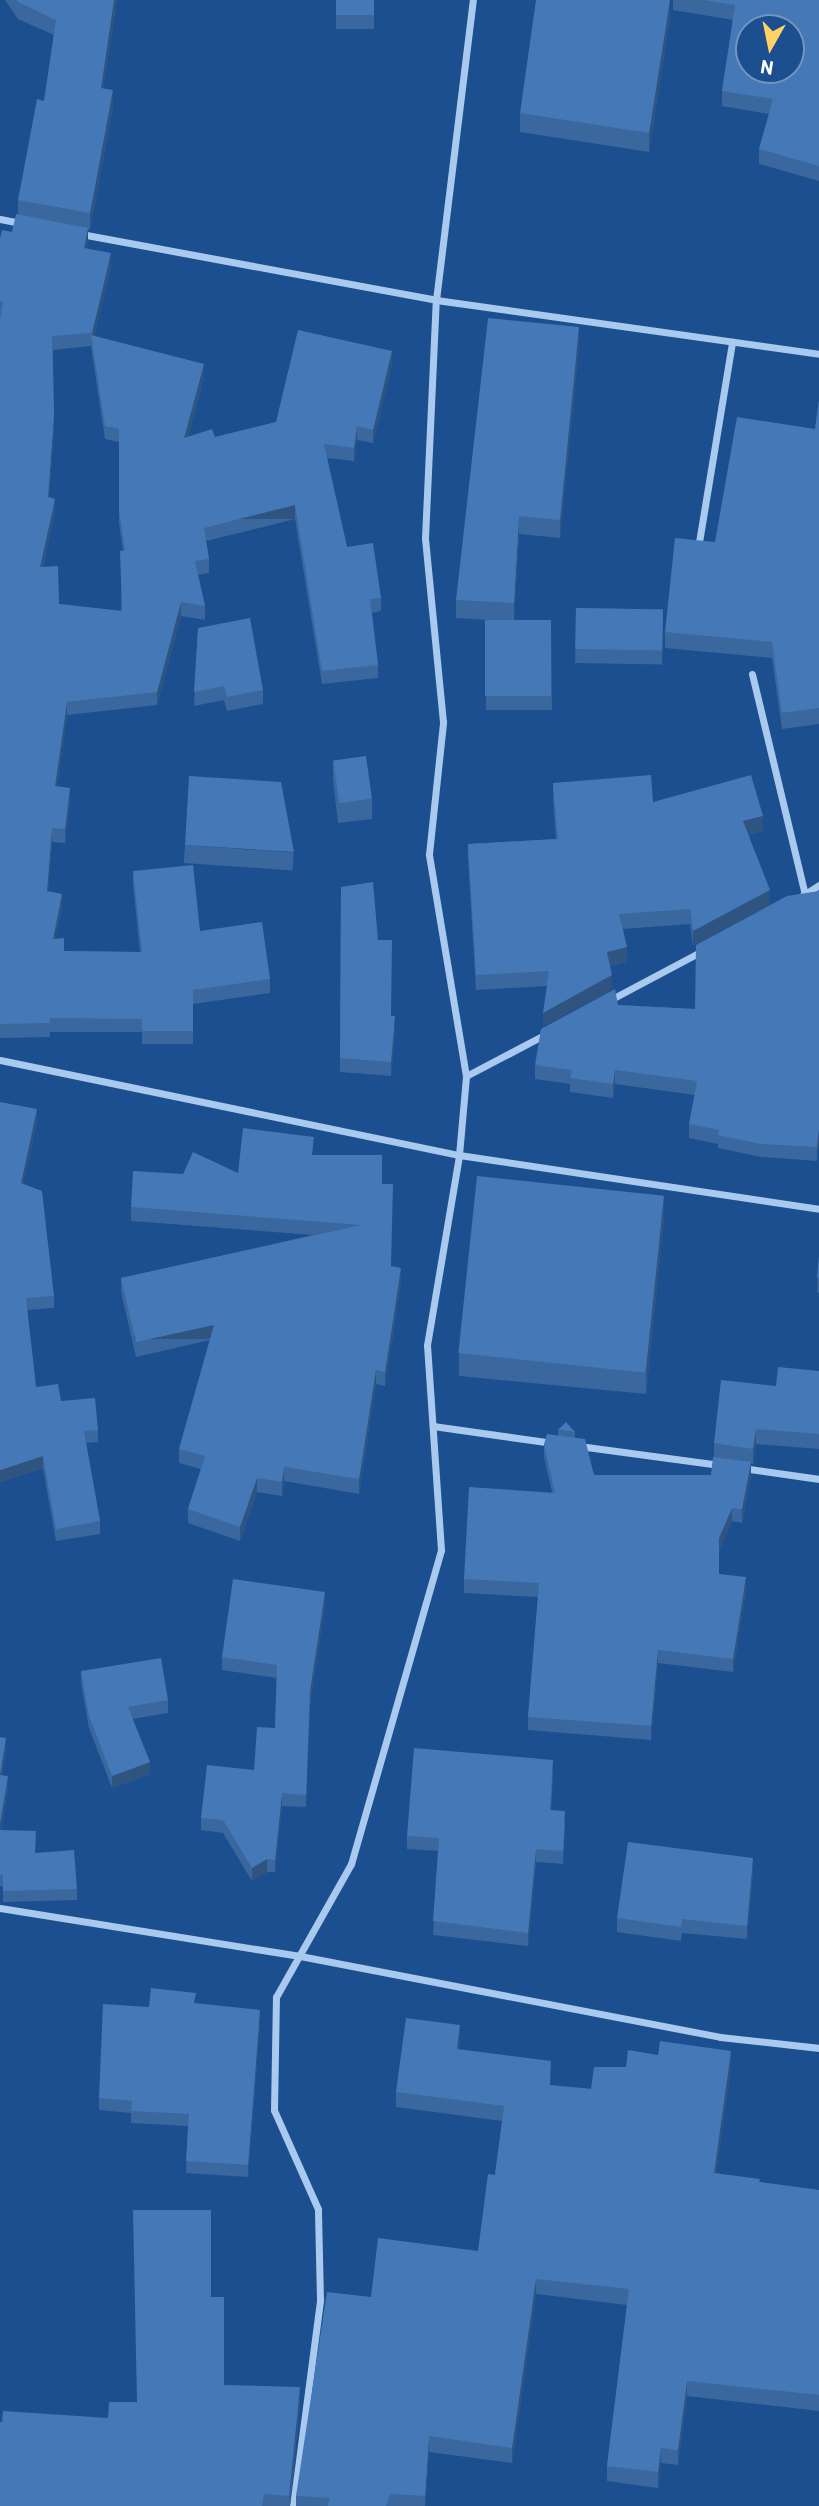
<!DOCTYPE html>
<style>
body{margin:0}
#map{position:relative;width:819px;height:2506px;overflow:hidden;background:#1b4f8f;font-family:Barlow,sans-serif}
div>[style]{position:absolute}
.minor>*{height:7px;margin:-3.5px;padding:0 3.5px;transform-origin:3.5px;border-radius:3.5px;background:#a9c9ee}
.wall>*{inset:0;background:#3a679d;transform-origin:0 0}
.shaded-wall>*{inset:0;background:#305480;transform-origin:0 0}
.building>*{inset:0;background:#4478b7;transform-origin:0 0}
span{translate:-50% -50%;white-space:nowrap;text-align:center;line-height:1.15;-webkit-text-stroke:6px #1b4f8f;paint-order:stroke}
.north{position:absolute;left:735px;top:14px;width:70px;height:70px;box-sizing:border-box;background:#1b4f8f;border:2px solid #7695bc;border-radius:50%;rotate:189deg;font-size:19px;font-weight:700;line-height:28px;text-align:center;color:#fff}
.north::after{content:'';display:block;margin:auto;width:24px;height:32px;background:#ffd166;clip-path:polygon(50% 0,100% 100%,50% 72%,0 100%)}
</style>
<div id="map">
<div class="minor">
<i style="left:0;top:219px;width:21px;rotate:11deg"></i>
<i style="left:81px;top:234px;width:361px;rotate:10.5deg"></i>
<i style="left:436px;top:300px;width:387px;rotate:8deg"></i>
<i style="left:699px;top:542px;width:203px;rotate:-80.6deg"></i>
<i style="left:752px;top:674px;width:226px;rotate:76.5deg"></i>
<i style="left:802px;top:896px;width:20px;rotate:-33deg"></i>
<i style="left:608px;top:1001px;width:106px;rotate:-28deg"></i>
<i style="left:0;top:1060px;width:469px;rotate:11.7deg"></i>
<i style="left:459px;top:1155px;width:364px;rotate:8.5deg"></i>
<i style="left:466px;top:1076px;width:225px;rotate:-99.5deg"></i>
<i style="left:429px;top:854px;width:133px;rotate:-83.9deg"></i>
<i style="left:443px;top:722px;width:185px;rotate:-95.6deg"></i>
<i style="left:425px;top:538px;width:238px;rotate:-87.4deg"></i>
<i style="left:436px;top:300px;width:302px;rotate:-83deg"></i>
<i style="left:433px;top:1426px;width:121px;rotate:8.1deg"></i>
<i style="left:579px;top:1446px;width:142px;rotate:7.7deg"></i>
<i style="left:742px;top:1468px;width:78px;rotate:8.1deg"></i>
<i style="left:0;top:1908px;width:304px;rotate:9.1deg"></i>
<i style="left:300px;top:1956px;width:428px;rotate:10.9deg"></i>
<i style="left:720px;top:2037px;width:100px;rotate:6.3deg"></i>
<i style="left:293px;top:2506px;width:208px;rotate:-82.5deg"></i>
<i style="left:320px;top:2300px;width:91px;rotate:-91.3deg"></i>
<i style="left:318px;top:2209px;width:108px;rotate:-114deg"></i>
<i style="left:274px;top:2110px;width:113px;rotate:-89deg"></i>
<i style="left:276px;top:1997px;width:153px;rotate:-60.6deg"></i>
<i style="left:351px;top:1864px;width:327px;rotate:-74deg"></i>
<i style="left:441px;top:1550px;width:205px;rotate:-93.9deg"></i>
<i style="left:427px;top:1345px;width:193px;rotate:-80.4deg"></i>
<i style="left:459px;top:1155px;width:79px;rotate:-84.9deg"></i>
<i style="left:466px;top:1076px;width:93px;rotate:-27.7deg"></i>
</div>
<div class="wall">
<i style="clip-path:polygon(evenodd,5px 0,117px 0,103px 89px,113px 107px,90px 230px,88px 229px,87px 248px,111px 267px,94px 336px,204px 378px,188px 437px,215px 437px,276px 422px,392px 365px,373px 443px,357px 440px,354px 461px,327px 458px,347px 547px,381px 598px,381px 611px,372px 613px,378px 665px,378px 678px,322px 684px,295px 519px,206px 541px,209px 559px,209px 573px,198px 575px,205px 606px,205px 620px,181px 616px,157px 705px,67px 715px,57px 786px,70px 801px,65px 843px,52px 842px,48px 891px,62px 907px,55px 939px,64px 951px,140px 952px,133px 884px,133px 871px,200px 931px,270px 979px,270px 993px,193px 1004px,193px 1044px,142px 1044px,142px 1032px,50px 1032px,50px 1037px,0 1038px,0 239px,12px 232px,18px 215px,18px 200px,44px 101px,54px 35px,18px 19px,5px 0,91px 346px,105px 439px,119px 442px,119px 524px,123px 550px,121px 611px,59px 604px,43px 567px,55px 512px,49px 497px,54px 428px,53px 350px,91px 346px)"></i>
<i style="left:336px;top:0;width:38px;height:29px"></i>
<i style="clip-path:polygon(673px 0,819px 0,819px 181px,759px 164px,759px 149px,769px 114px,722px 106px,722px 91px,733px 20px,673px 10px)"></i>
<i style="clip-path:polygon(670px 17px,649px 152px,520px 132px,520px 113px)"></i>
<i style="clip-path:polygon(579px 345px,560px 538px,519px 534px,514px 620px,551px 620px,552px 710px,486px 710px,485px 620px,489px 620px,456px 618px,456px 600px)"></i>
<i style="clip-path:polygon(819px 400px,819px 724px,782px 729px,772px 658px,665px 648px,665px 632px,715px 542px,815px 429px)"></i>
<i style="left:576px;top:608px;width:87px;height:55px;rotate:1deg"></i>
<i style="clip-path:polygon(198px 628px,263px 690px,263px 704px,227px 711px,224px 700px,194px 706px)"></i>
<i style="clip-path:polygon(333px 760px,372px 799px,372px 819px,338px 823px,333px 780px)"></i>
<i style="clip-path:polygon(553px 783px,653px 802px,763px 831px,748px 835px,693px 946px,690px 924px,623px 929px,627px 962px,610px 966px,547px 986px,476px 990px,468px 859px,468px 844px,556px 839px,553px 798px)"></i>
<i style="left:185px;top:845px;width:109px;height:18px;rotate:4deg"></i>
<i style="clip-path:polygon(341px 887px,378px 940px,391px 1016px,395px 1030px,391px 1076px,340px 1072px)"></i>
<i style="clip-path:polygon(819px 891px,817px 1161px,761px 1157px,718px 1148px,718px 1144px,689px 1138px,689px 1124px,695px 1095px,615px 1084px,613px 1098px,570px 1092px,570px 1084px,535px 1079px,535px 1065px,618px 1005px,695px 1009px)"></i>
<i style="clip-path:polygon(0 1102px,37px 1122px,23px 1184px,54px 1296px,54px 1308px,27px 1310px,36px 1387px,61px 1401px,98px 1430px,98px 1442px,86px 1443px,100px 1521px,100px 1534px,56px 1541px,43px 1468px,0 1482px)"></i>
<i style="clip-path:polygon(313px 1155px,382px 1184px,391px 1266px,401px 1282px,385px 1386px,376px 1384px,359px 1494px,284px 1481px,282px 1496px,257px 1492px,240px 1541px,188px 1523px,188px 1509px,201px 1469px,179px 1463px,179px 1449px,210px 1340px,136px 1357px,121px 1292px,121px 1278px,313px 1235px,131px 1221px,131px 1207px,183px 1174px,238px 1173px)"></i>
<i style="clip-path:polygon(664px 1218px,646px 1394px,459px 1376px,459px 1353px)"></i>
<i style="clip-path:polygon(819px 1255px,819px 1293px,817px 1292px)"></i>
<i style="clip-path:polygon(819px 1371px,819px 1449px,756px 1444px,753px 1464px,751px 1463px,751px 1476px,742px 1523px,732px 1521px,719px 1552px,719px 1574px,746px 1590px,733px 1672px,658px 1663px,651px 1740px,528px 1730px,528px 1717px,538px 1597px,464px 1593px,464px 1579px,552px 1492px,544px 1457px,544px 1444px,558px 1436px,558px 1430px,575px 1432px,575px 1438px,594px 1475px,711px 1475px,714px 1457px,714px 1443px,776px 1386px)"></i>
<i style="clip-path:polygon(325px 1605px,310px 1704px,306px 1807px,282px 1806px,275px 1872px,267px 1872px,252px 1881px,223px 1833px,201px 1830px,201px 1818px,254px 1770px,275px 1728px,277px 1678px,222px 1670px,222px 1657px)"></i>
<i style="clip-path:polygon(81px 1671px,168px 1700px,168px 1713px,132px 1719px,150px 1774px,112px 1788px,89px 1728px,81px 1683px)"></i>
<i style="clip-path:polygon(0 1737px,6px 1749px,2px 1775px,8px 1788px,1px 1830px,36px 1853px,77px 1889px,77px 1900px,3px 1902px,3px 1887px,0 1886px)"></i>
<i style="clip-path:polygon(553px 1773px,551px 1810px,565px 1824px,563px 1864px,536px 1862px,528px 1946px,433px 1935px,438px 1851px,407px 1849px,407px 1836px)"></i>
<i style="clip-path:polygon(753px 1872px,747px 1939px,682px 1933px,681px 1941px,617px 1932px,617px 1918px)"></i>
<i style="clip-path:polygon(196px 2004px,260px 2023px,248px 2177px,186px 2173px,188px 2126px,131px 2123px,131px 2113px,99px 2110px,99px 2098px,149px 2007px)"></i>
<i style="clip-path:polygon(460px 2041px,459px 2049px,551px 2085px,591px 2089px,731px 2067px,716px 2173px,760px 2182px,819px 2190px,819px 2411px,687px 2396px,678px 2465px,661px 2463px,658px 2488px,607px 2481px,607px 2466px,627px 2305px,536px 2294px,512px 2463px,429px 2452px,425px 2506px,296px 2506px,296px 2496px,371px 2297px,478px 2251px,495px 2175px,502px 2121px,396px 2107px,396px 2092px)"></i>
<i style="clip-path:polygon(211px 2297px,224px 2385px,300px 2402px,290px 2506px,0 2506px,108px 2418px,137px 2402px)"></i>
</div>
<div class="shaded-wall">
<i style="clip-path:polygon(114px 0,117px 0,101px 104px,101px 88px)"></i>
<i style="clip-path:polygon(670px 0,670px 17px,649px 152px,649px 133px)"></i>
<i style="clip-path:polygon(113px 90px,113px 107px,90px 230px,90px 213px)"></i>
<i style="clip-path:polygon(88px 228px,88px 242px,84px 261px,84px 248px)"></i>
<i style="clip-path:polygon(111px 253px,111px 267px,92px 346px,92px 333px)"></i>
<i style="clip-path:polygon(579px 327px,579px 345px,560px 538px,560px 520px)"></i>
<i style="clip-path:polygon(392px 351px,392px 365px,373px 443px,373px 430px)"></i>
<i style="clip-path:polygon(204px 364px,204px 378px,184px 452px,184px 438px)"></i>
<i style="clip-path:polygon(54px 415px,54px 428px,48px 511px,48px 497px)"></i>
<i style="clip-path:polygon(357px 426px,357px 440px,354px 461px,354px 448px)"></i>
<i style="clip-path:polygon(55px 499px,55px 512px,40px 580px,40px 567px)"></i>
<i style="left:295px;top:505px;width:14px;height:94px;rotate:90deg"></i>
<i style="clip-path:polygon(519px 516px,519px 534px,514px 621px,514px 603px)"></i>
<i style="clip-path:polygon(181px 602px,181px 616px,157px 705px,157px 692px)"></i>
<i style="clip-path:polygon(67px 702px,67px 715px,55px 800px,55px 786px)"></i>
<i style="clip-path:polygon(70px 788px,70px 801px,65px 843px,65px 829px)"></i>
<i style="clip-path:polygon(763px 816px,763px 831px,743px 836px,743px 821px)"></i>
<i style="clip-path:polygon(52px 828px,52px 842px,47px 904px,47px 891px)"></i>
<i style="clip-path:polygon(770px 890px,770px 905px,693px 946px,693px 931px)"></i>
<i style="clip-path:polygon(62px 894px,62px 907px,53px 952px,53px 939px)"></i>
<i style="clip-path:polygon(627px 947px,627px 962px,607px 966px,607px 952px)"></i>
<i style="clip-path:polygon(612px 975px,612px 990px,543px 1027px,543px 1013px)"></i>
<i style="clip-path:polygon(395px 1016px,395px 1030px,391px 1076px,391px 1062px)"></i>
<i style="clip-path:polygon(615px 1070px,615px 1084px,613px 1098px,613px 1084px)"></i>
<i style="clip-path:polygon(37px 1109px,37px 1122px,21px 1195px,21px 1183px)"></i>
<i style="clip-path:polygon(819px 1129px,819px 1143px,817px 1161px,817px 1147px)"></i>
<i style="clip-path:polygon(664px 1195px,664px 1218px,646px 1394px,646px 1371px)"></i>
<i style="clip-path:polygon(401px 1268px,401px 1282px,385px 1386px,385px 1372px)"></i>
<i style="left:214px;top:1325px;width:14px;height:80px;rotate:90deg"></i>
<i style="clip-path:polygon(376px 1370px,376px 1384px,359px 1494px,359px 1479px)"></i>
<i style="clip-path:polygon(756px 1429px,756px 1444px,753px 1464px,753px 1449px)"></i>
<i style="clip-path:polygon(43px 1456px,43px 1468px,0 1482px,0 1470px)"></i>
<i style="clip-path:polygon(751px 1462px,751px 1476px,742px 1523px,742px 1509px)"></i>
<i style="clip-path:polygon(284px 1467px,284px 1481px,282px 1496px,282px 1482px)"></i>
<i style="clip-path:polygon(257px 1478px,257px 1492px,240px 1541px,240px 1527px)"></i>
<i style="clip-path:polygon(732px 1508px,732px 1521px,719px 1552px,719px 1538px)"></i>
<i style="clip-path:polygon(746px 1577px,746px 1590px,733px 1672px,733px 1659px)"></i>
<i style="clip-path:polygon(325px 1592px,325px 1605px,310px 1704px,306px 1807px,310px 1691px)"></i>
<i style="clip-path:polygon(658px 1650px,658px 1663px,651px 1740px,651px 1726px)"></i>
<i style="clip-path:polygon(6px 1738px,6px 1749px,0 1786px,0 1775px)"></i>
<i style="clip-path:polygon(150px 1762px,150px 1774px,112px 1788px,112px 1776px)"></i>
<i style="clip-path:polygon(8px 1776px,8px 1788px,0 1835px,0 1823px)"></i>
<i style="clip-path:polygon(282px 1793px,282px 1806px,275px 1872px,275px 1860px)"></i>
<i style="clip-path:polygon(536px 1849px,536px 1862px,528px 1946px,528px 1933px)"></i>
<i style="clip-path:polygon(753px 1858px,753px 1872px,747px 1939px,747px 1926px)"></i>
<i style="clip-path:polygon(267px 1859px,267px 1872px,252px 1881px,252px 1868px)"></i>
<i style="clip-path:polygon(260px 2010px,260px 2023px,248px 2177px,248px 2165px)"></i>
<i style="clip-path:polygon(460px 2025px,460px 2041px,457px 2064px,457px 2049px)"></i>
<i style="clip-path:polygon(731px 2051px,731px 2067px,714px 2188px,714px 2173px)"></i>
<i style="clip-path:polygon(536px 2279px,536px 2294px,512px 2463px,512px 2448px)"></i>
<i style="clip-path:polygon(687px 2381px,687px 2396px,678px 2465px,678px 2450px)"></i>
<i style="clip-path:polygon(300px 2387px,300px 2402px,289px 2506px,289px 2496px)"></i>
<i style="clip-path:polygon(429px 2436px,429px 2452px,425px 2506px,425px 2496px)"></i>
<i style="clip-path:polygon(661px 2448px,661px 2463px,658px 2488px,658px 2472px)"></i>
</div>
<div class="building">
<i style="clip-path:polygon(17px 0,114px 0,101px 88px,113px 90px,90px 213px,18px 200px,37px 99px,44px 101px,56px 20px,18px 2px)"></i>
<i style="left:336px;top:0;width:38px;height:15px"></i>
<i style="clip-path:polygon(536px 0,670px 0,649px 133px,520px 113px)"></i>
<i style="clip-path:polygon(evenodd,704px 0,819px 0,819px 166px,759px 149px,773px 99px,722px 91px,735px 5px,704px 0,749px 28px,791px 28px,791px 70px,749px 70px,749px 28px)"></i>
<i style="clip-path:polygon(16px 214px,88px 228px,84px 248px,111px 253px,92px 333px,52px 336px,54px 415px,48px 497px,55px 499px,40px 567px,58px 566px,59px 604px,122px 611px,120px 551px,125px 550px,119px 511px,119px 429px,105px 426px,91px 335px,204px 364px,184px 438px,212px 429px,215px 437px,276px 422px,298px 330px,392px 351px,373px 430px,357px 426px,354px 448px,324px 444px,347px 547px,373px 543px,381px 598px,370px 599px,378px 665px,322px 671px,295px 505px,204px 528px,209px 559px,195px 561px,205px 606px,181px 602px,157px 692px,67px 702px,55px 786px,70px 788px,65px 829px,52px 828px,47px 891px,62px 894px,53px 939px,64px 938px,64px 951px,142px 952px,133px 871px,193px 865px,200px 931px,262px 922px,270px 979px,193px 990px,193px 1031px,142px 1031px,142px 1019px,50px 1018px,50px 1023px,0 1024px,0 320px,3px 302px,0 301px,0 239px,2px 230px,12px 232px)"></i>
<i style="clip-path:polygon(488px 318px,579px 327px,560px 520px,519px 516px,514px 603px,456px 600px)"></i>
<i style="clip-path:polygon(819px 400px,819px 708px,782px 713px,772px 642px,665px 632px,675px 538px,715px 542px,737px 417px,815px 429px)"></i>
<i style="left:576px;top:608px;width:87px;height:41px;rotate:1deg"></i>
<i style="clip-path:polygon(250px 618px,263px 690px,227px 697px,224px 686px,194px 692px,198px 628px)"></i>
<i style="left:485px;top:620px;width:66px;height:76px"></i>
<i style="left:366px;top:756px;width:43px;height:33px;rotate:82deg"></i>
<i style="clip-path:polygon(651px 775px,653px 802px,751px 775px,763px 816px,743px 821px,770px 890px,693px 931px,690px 909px,619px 914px,627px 947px,607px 952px,612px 975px,543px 1013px,549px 971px,476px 975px,468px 844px,558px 839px,553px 783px)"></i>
<i style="clip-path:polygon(189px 776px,281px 782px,294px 852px,185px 845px)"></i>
<i style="clip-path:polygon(373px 882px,378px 940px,392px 940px,391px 1016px,395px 1016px,391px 1062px,340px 1058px,341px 887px)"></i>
<i style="clip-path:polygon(819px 891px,819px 1129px,817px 1147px,761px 1144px,718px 1135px,719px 1130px,689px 1124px,697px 1081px,615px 1070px,613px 1084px,570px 1078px,572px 1070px,535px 1065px,541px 1029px,615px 989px,618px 1005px,695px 1009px,696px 945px,787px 896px)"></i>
<i style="clip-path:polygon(0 1102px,37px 1109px,21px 1183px,42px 1191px,54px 1296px,26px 1298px,36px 1387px,58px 1384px,61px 1401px,95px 1398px,98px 1430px,84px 1431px,100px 1521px,56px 1529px,43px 1456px,0 1470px)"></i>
<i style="clip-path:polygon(243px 1128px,314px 1137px,312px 1155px,382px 1155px,382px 1184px,393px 1184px,391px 1266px,401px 1268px,385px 1372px,376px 1370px,359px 1479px,284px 1467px,282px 1482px,257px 1478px,240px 1527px,188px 1509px,205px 1456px,179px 1449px,214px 1325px,136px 1342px,121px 1278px,361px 1225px,131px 1207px,133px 1171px,183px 1174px,193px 1152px,238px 1173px)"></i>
<i style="left:477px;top:1176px;width:188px;height:178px;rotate:6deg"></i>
<i style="clip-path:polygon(819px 1255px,819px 1278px,817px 1277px)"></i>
<i style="clip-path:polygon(778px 1367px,819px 1371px,819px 1434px,756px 1429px,753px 1449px,714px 1443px,721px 1380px,776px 1386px)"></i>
<i style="clip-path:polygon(566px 1422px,575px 1432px,558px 1430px)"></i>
<i style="clip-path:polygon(547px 1434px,585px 1439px,594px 1475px,711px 1475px,713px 1457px,751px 1462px,742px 1509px,732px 1508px,719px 1538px,719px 1574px,746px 1577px,733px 1659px,658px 1650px,651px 1726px,528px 1717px,539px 1583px,464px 1579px,469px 1487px,555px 1493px,544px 1444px)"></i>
<i style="clip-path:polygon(233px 1579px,325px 1592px,310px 1691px,306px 1795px,282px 1793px,275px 1860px,267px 1859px,252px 1868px,223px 1820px,201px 1818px,207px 1765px,254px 1770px,257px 1727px,275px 1728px,277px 1665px,222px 1657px)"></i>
<i style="clip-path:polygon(161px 1658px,168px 1700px,128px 1707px,150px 1762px,112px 1776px,89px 1716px,81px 1671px)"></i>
<i style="clip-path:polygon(0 1737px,6px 1738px,0 1775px,8px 1776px,0 1823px)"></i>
<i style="clip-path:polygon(414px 1748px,553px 1760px,550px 1810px,565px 1811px,563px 1851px,536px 1849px,528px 1933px,433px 1921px,439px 1838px,407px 1836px)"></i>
<i style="clip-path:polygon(0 1830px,36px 1831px,35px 1853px,74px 1850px,77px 1889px,3px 1891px,3px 1875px,0 1875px)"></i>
<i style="clip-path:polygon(628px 1842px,753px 1858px,747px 1926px,682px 1919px,681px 1927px,617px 1918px)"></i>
<i style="clip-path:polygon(151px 1988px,196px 1993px,194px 2003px,260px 2010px,248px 2165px,186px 2161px,189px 2114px,131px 2111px,132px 2101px,99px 2098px,103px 2004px,149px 2007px)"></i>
<i style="clip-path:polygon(406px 2018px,460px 2025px,457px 2049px,551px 2061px,550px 2085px,591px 2089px,594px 2067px,626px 2067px,628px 2050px,658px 2055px,660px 2041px,731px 2051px,714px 2173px,760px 2179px,759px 2182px,819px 2190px,819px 2395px,687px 2381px,678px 2450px,661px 2448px,658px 2472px,607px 2466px,629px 2289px,536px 2279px,512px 2448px,429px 2436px,425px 2496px,390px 2494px,386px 2506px,328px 2506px,330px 2498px,296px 2496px,327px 2292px,371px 2297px,378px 2238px,478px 2251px,488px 2174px,495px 2175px,504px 2106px,396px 2092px)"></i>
<i style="clip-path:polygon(133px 2210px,211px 2210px,211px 2297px,224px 2297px,224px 2385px,300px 2387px,289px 2496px,264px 2494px,262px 2506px,0 2506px,0 2422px,2px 2422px,3px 2411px,108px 2418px,109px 2402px,137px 2402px)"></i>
</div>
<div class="north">N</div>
</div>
